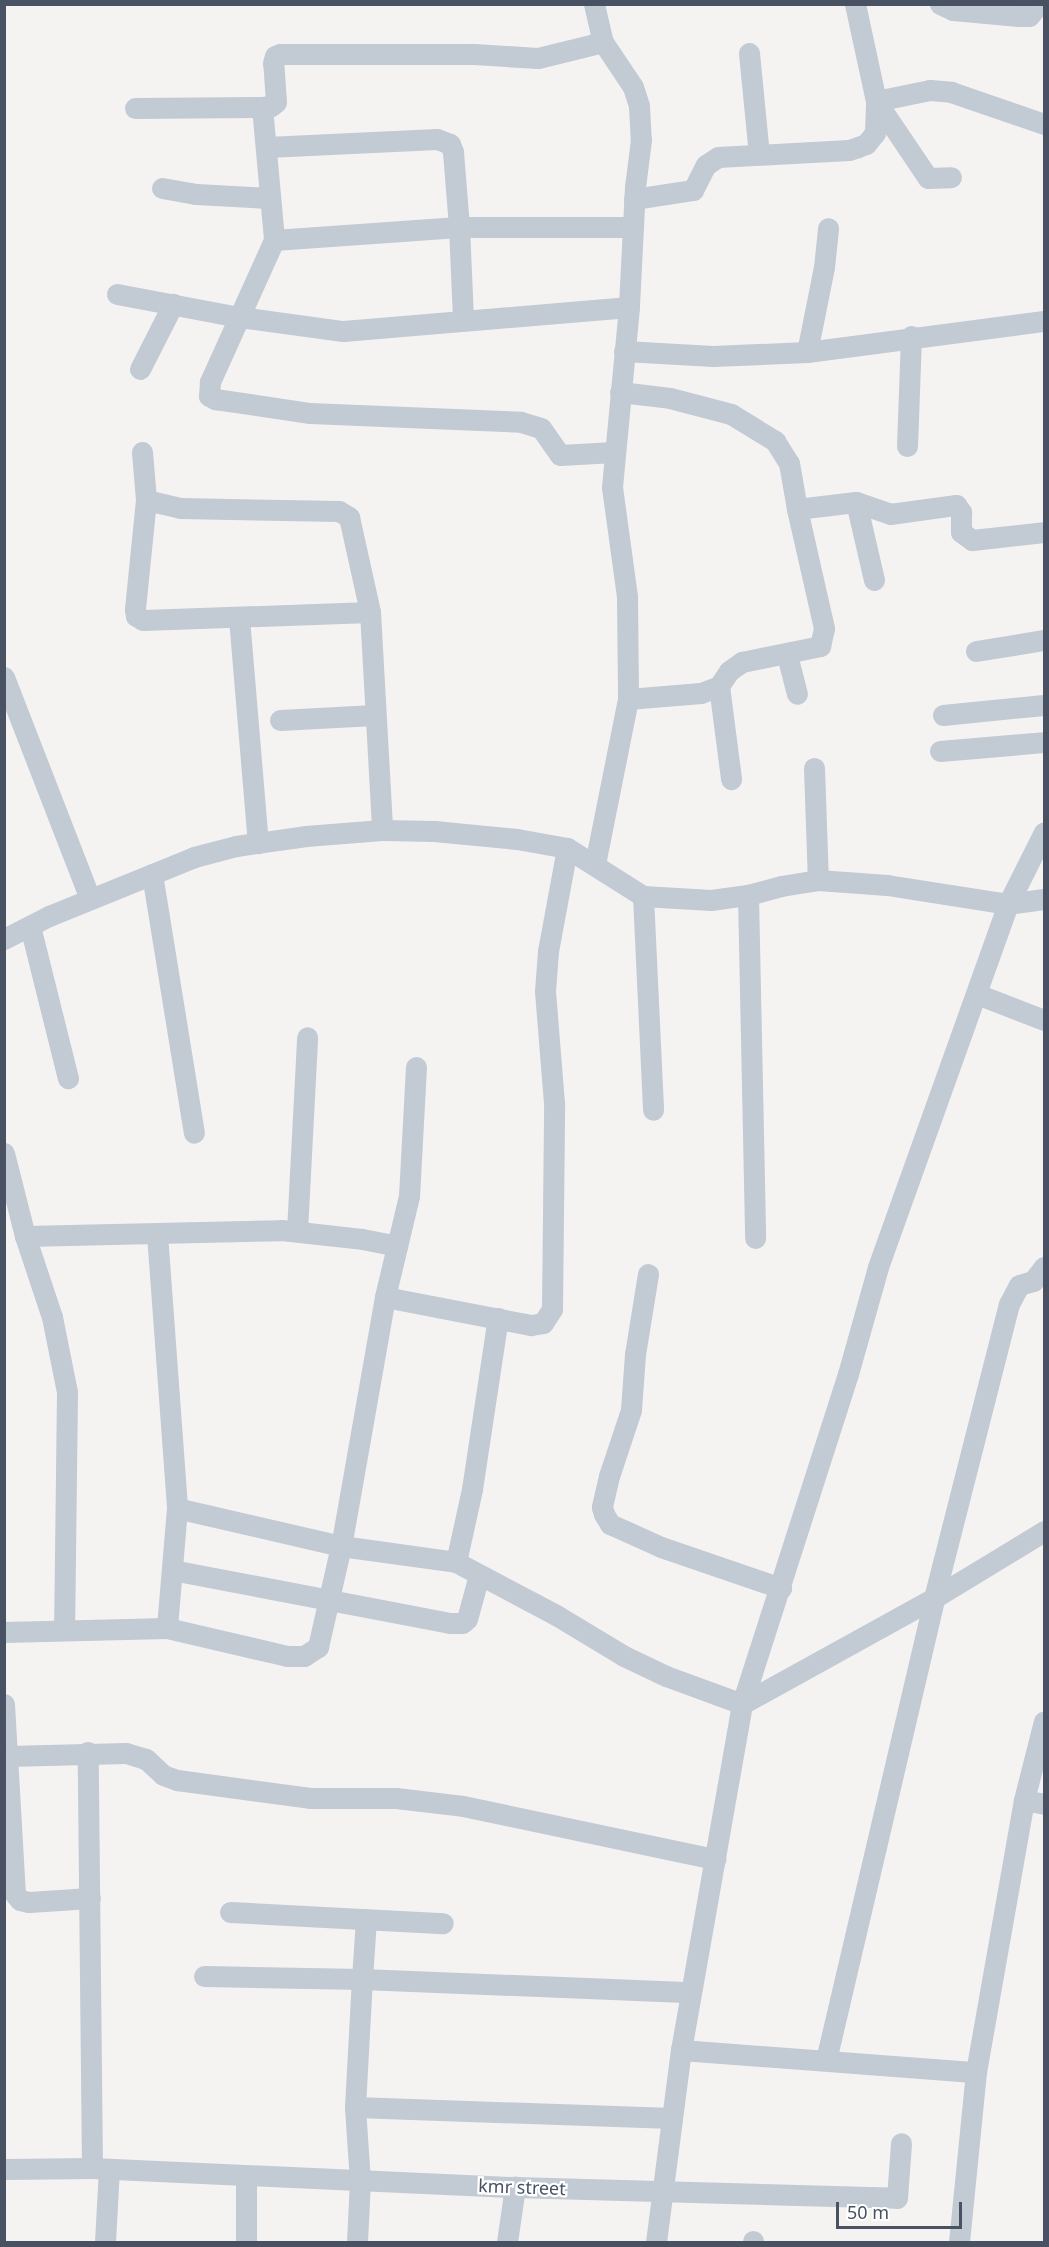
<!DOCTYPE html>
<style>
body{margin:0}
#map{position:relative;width:1049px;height:2247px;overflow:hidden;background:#f5f2f2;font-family:"Noto Sans",sans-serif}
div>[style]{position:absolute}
.minor>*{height:21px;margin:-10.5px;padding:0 10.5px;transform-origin:10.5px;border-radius:10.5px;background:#c2cad4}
span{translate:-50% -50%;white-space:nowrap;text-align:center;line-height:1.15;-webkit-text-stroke:4.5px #fff;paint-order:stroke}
.street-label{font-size:18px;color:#485262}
.frame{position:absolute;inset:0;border:6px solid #485262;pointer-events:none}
.scale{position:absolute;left:836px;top:2202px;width:126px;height:27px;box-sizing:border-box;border:3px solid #485262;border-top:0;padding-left:8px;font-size:18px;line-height:21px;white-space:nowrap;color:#485262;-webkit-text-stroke:4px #fff;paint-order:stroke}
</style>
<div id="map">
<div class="minor">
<i style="left:594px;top:4px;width:39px;rotate:77deg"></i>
<i style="left:603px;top:42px;width:54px;rotate:56.3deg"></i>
<i style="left:633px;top:87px;width:20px;rotate:72deg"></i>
<i style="left:639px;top:106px;width:34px;rotate:87deg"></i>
<i style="left:641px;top:140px;width:47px;rotate:97.3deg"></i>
<i style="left:635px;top:187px;width:120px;rotate:92.9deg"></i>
<i style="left:629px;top:307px;width:181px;rotate:95.4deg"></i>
<i style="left:612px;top:487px;width:111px;rotate:82.2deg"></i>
<i style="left:627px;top:597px;width:102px;rotate:89.4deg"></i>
<i style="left:628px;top:699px;width:168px;rotate:101.3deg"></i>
<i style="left:855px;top:4px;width:99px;rotate:77.8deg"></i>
<i style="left:876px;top:101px;width:55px;rotate:-11.5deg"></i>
<i style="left:930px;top:90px;width:21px;rotate:5deg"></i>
<i style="left:951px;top:92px;width:98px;rotate:19deg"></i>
<i style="left:940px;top:4px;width:14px;rotate:25deg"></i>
<i style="left:953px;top:10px;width:66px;rotate:5.2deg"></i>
<i style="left:1019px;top:16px;width:10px"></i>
<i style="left:1029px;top:16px;width:16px;rotate:-50deg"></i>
<i style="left:749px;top:53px;width:102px;rotate:84.4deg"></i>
<i style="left:876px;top:101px;width:93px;rotate:56deg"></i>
<i style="left:928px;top:178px;width:23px;rotate:-2deg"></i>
<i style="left:262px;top:107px;width:9px;rotate:-6deg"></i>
<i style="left:271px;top:106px;width:6px;rotate:-39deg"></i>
<i style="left:276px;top:102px;width:39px;rotate:-94deg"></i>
<i style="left:273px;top:63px;width:7px;rotate:-74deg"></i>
<i style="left:275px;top:56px;width:5px;rotate:-22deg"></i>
<i style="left:280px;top:54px;width:194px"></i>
<i style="left:474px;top:54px;width:64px;rotate:3.6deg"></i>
<i style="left:538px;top:58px;width:67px;rotate:-13.8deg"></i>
<i style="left:135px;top:108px;width:127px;rotate:-0.5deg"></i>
<i style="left:262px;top:107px;width:134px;rotate:84.8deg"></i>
<i style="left:274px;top:240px;width:156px;rotate:114.3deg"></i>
<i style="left:210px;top:382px;width:14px;rotate:94deg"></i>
<i style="left:209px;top:396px;width:7px;rotate:27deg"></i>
<i style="left:215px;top:399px;width:96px;rotate:8.4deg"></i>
<i style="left:310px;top:413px;width:211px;rotate:2.4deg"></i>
<i style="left:521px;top:422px;width:21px;rotate:17deg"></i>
<i style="left:541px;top:428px;width:33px;rotate:55deg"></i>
<i style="left:560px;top:455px;width:54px;rotate:-3.2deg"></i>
<i style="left:267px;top:147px;width:170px;rotate:-2.7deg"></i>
<i style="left:437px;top:139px;width:14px;rotate:21deg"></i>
<i style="left:450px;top:144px;width:9px;rotate:69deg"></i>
<i style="left:453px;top:152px;width:75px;rotate:85.4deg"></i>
<i style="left:459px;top:227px;width:93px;rotate:87.5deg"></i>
<i style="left:162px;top:188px;width:35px;rotate:10deg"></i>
<i style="left:196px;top:194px;width:74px;rotate:3.1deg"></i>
<i style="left:634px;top:199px;width:60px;rotate:-8.7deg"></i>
<i style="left:693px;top:190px;width:28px;rotate:-63deg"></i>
<i style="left:706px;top:165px;width:14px;rotate:-34deg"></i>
<i style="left:718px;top:157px;width:131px;rotate:-3.1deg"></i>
<i style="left:849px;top:150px;width:9px;rotate:-18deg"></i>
<i style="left:858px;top:147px;width:9px;rotate:-21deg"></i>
<i style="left:866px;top:144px;width:14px;rotate:-51deg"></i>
<i style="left:875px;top:133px;width:32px;rotate:-88deg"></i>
<i style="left:274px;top:240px;width:185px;rotate:-4deg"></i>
<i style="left:459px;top:227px;width:174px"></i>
<i style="left:117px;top:294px;width:124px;rotate:10.7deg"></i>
<i style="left:239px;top:317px;width:105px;rotate:7.7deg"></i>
<i style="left:343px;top:331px;width:287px;rotate:-4.8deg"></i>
<i style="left:624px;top:351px;width:89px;rotate:3.2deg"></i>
<i style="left:713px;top:356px;width:94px;rotate:-2.4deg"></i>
<i style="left:807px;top:352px;width:239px;rotate:-7.5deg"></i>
<i style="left:807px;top:352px;width:87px;rotate:-78.7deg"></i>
<i style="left:824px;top:267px;width:39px;rotate:-84deg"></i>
<i style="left:140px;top:369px;width:73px;rotate:-63.1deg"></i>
<i style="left:620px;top:392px;width:50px;rotate:6.8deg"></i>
<i style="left:670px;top:398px;width:63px;rotate:14.7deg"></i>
<i style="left:731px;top:414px;width:52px;rotate:31.5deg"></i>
<i style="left:775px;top:441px;width:26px;rotate:58deg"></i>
<i style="left:789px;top:463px;width:47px;rotate:80.1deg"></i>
<i style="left:797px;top:509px;width:59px;rotate:-6.8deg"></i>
<i style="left:856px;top:502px;width:80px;rotate:77deg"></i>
<i style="left:907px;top:446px;width:110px;rotate:-87.9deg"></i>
<i style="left:142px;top:452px;width:48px;rotate:85.2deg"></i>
<i style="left:146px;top:500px;width:110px;rotate:95.8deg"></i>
<i style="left:135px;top:609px;width:7px;rotate:82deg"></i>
<i style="left:136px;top:616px;width:8px;rotate:30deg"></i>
<i style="left:143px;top:620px;width:227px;rotate:-2deg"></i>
<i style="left:146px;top:500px;width:35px;rotate:13deg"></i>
<i style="left:180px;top:508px;width:159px;rotate:1.1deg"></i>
<i style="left:339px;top:511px;width:12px;rotate:31deg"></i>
<i style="left:349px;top:517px;width:97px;rotate:77.5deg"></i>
<i style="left:370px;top:612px;width:218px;rotate:86.8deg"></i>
<i style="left:856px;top:502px;width:36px;rotate:19deg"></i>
<i style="left:890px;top:514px;width:67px;rotate:-7.8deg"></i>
<i style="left:956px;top:505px;width:9px;rotate:54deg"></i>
<i style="left:961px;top:512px;width:20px;rotate:90deg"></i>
<i style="left:961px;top:532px;width:14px;rotate:36deg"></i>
<i style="left:972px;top:540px;width:72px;rotate:-6.3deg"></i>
<i style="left:239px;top:618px;width:226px;rotate:85.2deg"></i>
<i style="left:976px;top:651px;width:69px;rotate:-9.2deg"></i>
<i style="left:787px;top:655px;width:40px;rotate:75.6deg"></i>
<i style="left:4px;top:677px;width:238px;rotate:68.8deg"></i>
<i style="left:719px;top:686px;width:94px;rotate:82.6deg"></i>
<i style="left:628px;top:699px;width:73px;rotate:-4.7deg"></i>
<i style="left:701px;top:693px;width:19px;rotate:-21deg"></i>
<i style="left:719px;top:686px;width:18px;rotate:-56deg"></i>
<i style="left:729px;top:671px;width:16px;rotate:-35deg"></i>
<i style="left:742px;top:662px;width:80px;rotate:-11.6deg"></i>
<i style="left:820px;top:646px;width:18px;rotate:-77deg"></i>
<i style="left:824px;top:628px;width:122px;rotate:-102.8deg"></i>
<i style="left:943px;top:715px;width:101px;rotate:-5.7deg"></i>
<i style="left:280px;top:720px;width:94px;rotate:-3deg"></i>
<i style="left:940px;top:751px;width:104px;rotate:-4.9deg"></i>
<i style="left:814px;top:768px;width:112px;rotate:88deg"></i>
<i style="left:152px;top:874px;width:262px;rotate:80.8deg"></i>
<i style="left:748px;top:895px;width:343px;rotate:88.8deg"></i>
<i style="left:643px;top:896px;width:214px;rotate:87.3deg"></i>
<i style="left:30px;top:926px;width:157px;rotate:76deg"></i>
<i style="left:4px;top:939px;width:51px;rotate:-27.1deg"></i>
<i style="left:49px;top:916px;width:157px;rotate:-22.1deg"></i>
<i style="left:194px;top:857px;width:43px;rotate:-14.7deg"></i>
<i style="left:236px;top:846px;width:71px;rotate:-8.1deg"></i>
<i style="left:306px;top:836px;width:76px;rotate:-4.5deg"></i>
<i style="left:382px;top:830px;width:52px;rotate:1.1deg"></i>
<i style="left:434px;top:831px;width:83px;rotate:5.5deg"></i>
<i style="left:517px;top:839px;width:51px;rotate:10.2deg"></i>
<i style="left:567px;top:848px;width:90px;rotate:32.3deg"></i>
<i style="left:643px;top:896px;width:68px;rotate:3.4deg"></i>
<i style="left:711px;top:900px;width:37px;rotate:-8deg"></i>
<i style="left:748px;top:895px;width:34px;rotate:-15deg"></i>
<i style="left:781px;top:886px;width:37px;rotate:-9deg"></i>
<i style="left:818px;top:880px;width:69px;rotate:4.1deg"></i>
<i style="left:887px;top:885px;width:122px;rotate:8.9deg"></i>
<i style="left:1008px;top:904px;width:36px;rotate:-8deg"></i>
<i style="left:977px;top:994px;width:72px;rotate:21.2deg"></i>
<i style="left:416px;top:1067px;width:129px;rotate:93.1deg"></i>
<i style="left:409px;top:1196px;width:104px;rotate:103.4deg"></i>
<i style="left:385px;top:1297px;width:253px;rotate:100deg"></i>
<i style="left:341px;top:1546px;width:116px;rotate:7.9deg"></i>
<i style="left:456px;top:1562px;width:113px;rotate:27.9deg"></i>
<i style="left:556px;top:1615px;width:79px;rotate:31.1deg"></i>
<i style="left:624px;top:1656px;width:47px;rotate:25.5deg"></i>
<i style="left:666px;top:1676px;width:81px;rotate:20.2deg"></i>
<i style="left:742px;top:1704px;width:219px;rotate:-28.9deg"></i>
<i style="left:934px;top:1598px;width:129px;rotate:-31.3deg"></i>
<i style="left:4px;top:1153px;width:86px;rotate:75.8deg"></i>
<i style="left:25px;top:1236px;width:85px;rotate:71.6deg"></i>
<i style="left:52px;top:1317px;width:76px;rotate:78.7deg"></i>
<i style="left:67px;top:1392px;width:237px;rotate:90.7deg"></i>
<i style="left:297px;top:1231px;width:194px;rotate:-87deg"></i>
<i style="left:157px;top:1234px;width:275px;rotate:85.8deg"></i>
<i style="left:177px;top:1508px;width:120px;rotate:94.8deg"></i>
<i style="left:25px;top:1236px;width:256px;rotate:-1.3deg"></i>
<i style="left:281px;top:1230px;width:81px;rotate:6.3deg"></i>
<i style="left:362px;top:1239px;width:36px;rotate:11deg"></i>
<i style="left:648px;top:1274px;width:81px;rotate:99.2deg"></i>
<i style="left:635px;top:1354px;width:56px;rotate:94.1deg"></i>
<i style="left:631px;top:1410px;width:70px;rotate:108.4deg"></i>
<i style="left:609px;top:1476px;width:32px;rotate:103deg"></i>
<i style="left:602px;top:1507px;width:7px;rotate:74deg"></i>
<i style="left:604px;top:1514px;width:12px;rotate:59deg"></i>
<i style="left:610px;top:1524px;width:56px;rotate:24.3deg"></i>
<i style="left:661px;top:1547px;width:127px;rotate:18.9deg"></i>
<i style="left:385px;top:1297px;width:149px;rotate:10.9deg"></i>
<i style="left:531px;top:1325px;width:12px;rotate:-9deg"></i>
<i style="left:543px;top:1323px;width:17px;rotate:-57deg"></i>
<i style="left:552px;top:1309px;width:206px;rotate:-89.4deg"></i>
<i style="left:554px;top:1103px;width:112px;rotate:-94.6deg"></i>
<i style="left:545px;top:991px;width:40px;rotate:-85.7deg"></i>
<i style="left:548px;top:951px;width:105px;rotate:-79.5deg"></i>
<i style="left:456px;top:1562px;width:75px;rotate:-77.6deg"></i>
<i style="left:472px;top:1489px;width:173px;rotate:-81.4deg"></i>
<i style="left:172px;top:1570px;width:283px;rotate:10.8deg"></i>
<i style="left:450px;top:1623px;width:12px"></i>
<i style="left:462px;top:1623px;width:6px;rotate:-39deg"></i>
<i style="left:467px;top:1619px;width:46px;rotate:-74.7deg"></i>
<i style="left:4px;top:1632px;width:163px;rotate:-1.4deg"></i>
<i style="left:167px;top:1628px;width:123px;rotate:13.1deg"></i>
<i style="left:287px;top:1656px;width:17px"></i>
<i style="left:304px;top:1656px;width:17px;rotate:-33deg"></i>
<i style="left:318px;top:1647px;width:104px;rotate:-77.2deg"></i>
<i style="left:341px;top:1546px;width:168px;rotate:-167deg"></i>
<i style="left:4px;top:1704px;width:190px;rotate:86.7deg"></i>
<i style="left:15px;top:1894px;width:8px;rotate:50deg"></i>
<i style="left:20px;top:1900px;width:9px;rotate:13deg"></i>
<i style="left:29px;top:1902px;width:61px;rotate:-3.8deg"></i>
<i style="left:8px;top:1756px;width:118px;rotate:-1.5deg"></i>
<i style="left:126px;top:1753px;width:21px;rotate:17deg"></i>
<i style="left:146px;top:1759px;width:23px;rotate:43deg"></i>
<i style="left:163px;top:1775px;width:15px;rotate:20deg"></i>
<i style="left:177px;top:1780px;width:134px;rotate:7.7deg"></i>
<i style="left:310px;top:1798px;width:86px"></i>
<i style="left:396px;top:1798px;width:67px;rotate:6.8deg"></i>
<i style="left:463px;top:1806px;width:258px;rotate:11.9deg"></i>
<i style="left:1024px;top:1800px;width:20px;rotate:11deg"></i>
<i style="left:230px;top:1912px;width:213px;rotate:3deg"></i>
<i style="left:204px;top:1976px;width:158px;rotate:1.1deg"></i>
<i style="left:362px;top:1979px;width:60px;rotate:-86.2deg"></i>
<i style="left:681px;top:2050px;width:296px;rotate:4.3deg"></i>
<i style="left:826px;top:2060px;width:474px;rotate:-76.8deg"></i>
<i style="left:934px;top:1598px;width:303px;rotate:-75.7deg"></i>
<i style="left:1009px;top:1304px;width:21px;rotate:-62deg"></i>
<i style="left:1019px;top:1285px;width:15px;rotate:-16deg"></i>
<i style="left:1033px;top:1281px;width:18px;rotate:-52deg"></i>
<i style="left:355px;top:2107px;width:317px;rotate:2deg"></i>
<i style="left:92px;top:2168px;width:423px;rotate:2.6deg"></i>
<i style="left:515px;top:2187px;width:382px;rotate:1.6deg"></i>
<i style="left:897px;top:2198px;width:55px;rotate:-85.8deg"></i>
<i style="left:4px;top:2169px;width:88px;rotate:-0.7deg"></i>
<i style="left:92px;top:2168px;width:416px;rotate:-90.6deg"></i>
<i style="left:105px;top:2242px;width:73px;rotate:-86.9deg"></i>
<i style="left:246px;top:2242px;width:65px;rotate:-90deg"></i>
<i style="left:357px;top:2242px;width:61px;rotate:-87.2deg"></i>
<i style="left:360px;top:2181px;width:74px;rotate:-93.9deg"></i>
<i style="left:355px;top:2107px;width:128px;rotate:-86.9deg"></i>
<i style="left:362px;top:1979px;width:329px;rotate:2.3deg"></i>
<i style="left:507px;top:2242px;width:56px;rotate:-81.7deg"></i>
<i style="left:656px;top:2242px;width:194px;rotate:-82.6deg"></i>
<i style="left:681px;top:2050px;width:351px;rotate:-80deg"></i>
<i style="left:742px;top:1704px;width:347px;rotate:-72.2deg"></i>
<i style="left:848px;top:1374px;width:111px;rotate:-74.3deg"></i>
<i style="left:878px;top:1267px;width:386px;rotate:-70.3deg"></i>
<i style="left:1008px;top:904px;width:80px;rotate:-63.4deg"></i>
<i style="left:753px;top:2242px;width:1px;rotate:-90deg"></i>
<i style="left:959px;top:2242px;width:171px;rotate:-84.3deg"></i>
<i style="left:976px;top:2072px;width:276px;rotate:-80deg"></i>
<i style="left:1024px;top:1800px;width:81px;rotate:-75.8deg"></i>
</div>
<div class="street-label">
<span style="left:522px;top:2187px;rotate:2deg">kmr street</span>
</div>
<div class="frame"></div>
<div class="scale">50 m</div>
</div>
